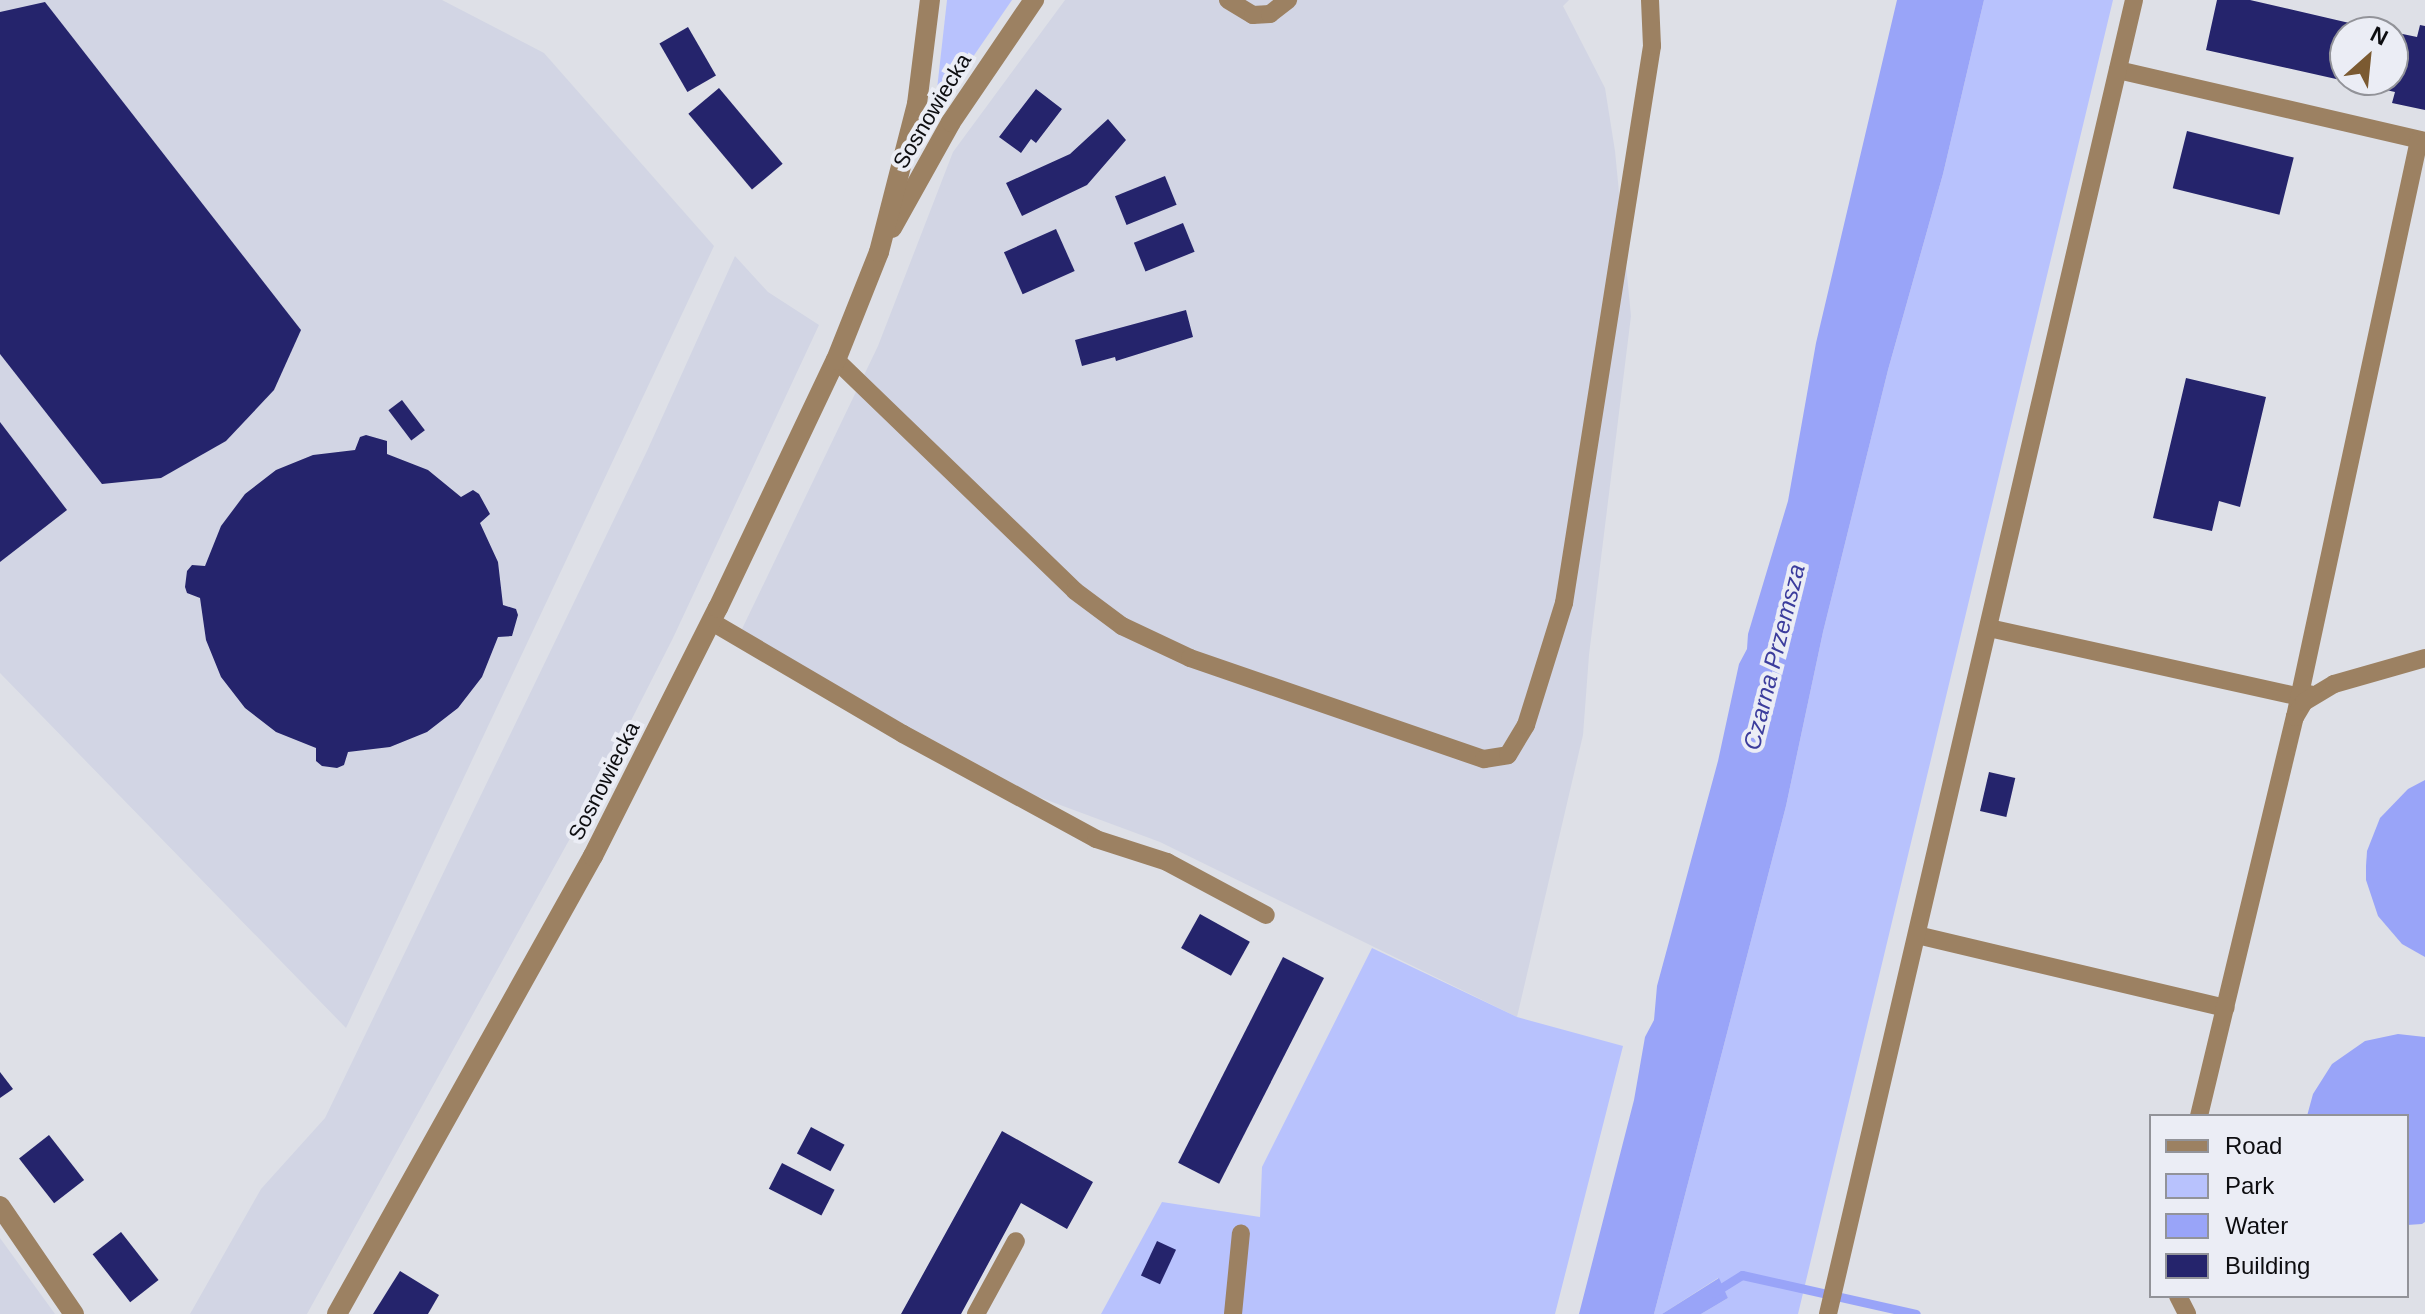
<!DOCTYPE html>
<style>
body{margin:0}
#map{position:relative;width:2425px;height:1314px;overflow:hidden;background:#dee0e7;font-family:Helvetica,sans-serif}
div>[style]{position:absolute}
.built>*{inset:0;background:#d2d5e4}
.green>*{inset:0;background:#b8c2fd}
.water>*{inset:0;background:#99a4f8}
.stream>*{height:9px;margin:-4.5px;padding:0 4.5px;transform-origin:4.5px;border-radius:4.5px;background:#99a4f8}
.building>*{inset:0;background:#25246c;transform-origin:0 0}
.service>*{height:18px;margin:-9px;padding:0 9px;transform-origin:9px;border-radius:9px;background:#9c8162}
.minor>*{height:20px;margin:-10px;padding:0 10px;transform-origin:10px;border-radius:10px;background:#9c8162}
.tertiary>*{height:20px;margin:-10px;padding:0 10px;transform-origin:10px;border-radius:10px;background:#9c8162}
span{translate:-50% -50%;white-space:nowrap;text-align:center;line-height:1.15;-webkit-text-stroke:8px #ebedf5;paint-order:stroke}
.street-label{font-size:22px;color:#0d0d10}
.water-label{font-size:24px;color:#3b3c9c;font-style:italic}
.legend{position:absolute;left:2149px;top:1114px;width:260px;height:184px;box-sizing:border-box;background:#ebedf5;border:2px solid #929399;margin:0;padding:10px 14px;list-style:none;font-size:24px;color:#0d0d10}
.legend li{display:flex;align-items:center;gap:16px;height:40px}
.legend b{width:40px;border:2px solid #929399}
.north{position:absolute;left:2329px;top:16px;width:80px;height:80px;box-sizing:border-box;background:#ebedf5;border:2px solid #929399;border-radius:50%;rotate:27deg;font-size:22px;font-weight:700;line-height:32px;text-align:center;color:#0d0d10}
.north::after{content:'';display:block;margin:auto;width:28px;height:36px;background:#7b5a31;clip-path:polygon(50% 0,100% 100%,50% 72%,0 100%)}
</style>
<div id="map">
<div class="built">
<i style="clip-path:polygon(0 0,442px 0,544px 53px,714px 246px,346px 1028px,0 673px)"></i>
<i style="clip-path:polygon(1065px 0,1569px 0,1563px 6px,1605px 88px,1615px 151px,1631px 316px,1589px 655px,1583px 735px,1517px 1017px,1160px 842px,1036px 796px,792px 663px,742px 629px,878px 346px,953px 152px)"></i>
<i style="clip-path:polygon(735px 256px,768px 292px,819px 325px,673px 638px,583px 815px,307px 1314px,190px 1314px,261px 1189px,325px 1118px,647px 451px)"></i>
<i style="clip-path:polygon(0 1238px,55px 1314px,0 1314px)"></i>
</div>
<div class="green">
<i style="clip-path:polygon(947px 0,1012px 0,942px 102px,937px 89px)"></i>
<i style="clip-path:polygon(1984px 0,2113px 0,1798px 1314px,1701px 1314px,1728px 1298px,1718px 1278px,1662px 1314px,1654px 1314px,1786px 806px,1823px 632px,1888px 370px,1943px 174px)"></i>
<i style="clip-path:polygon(1372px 948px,1517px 1017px,1623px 1046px,1555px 1314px,1101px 1314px,1162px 1202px,1260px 1217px,1262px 1167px)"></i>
</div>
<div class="water">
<i style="clip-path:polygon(1897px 0,1984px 0,1943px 174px,1888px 370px,1823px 632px,1786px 806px,1654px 1314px,1579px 1314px,1634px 1100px,1645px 1037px,1654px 1020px,1657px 986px,1718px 761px,1739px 664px,1747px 649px,1748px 634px,1788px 501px,1816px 343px)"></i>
<i style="clip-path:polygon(2425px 780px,2425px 957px,2402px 944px,2378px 916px,2366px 880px,2366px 866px,2367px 851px,2380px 818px,2408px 789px)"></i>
<i style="clip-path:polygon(2398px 1034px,2425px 1037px,2425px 1222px,2422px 1224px,2407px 1225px,2407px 1116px,2307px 1116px,2313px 1094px,2332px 1064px,2365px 1041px)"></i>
<i style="clip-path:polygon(1719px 1278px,1728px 1298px,1701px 1314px,1662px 1314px)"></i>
</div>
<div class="stream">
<i style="left:1713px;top:1293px;width:34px;rotate:-32deg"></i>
<i style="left:1742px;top:1275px;width:178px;rotate:12.6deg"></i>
</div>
<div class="building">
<i style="clip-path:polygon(2217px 0,2250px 0,2388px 32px,2345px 32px,2345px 81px,2206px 50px)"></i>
<i style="clip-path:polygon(45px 2px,301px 330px,274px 390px,226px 441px,161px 478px,102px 484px,0 354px,0 12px)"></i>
<i style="clip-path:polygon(2420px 25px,2425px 26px,2425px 110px,2392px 103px,2395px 92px,2345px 81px,2393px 80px,2393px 32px,2417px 37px)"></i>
<i style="left:688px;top:27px;width:56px;height:33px;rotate:60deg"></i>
<i style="left:719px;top:88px;width:99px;height:40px;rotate:50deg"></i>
<i style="clip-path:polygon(1036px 89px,1062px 109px,1036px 143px,1031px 139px,1021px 153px,999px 137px)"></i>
<i style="clip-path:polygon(1108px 119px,1126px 140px,1087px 185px,1022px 216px,1006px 183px,1070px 154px)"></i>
<i style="left:2187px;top:131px;width:110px;height:59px;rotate:14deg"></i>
<i style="left:1165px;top:176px;width:31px;height:54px;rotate:68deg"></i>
<i style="left:1183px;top:223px;width:31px;height:53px;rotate:68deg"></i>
<i style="left:1056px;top:229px;width:46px;height:57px;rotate:66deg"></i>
<i style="clip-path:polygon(1186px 310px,1193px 337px,1116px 361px,1115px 357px,1082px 366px,1075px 340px)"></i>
<i style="clip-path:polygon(2186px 378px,2266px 397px,2240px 507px,2219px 501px,2212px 531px,2153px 518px)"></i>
<i style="left:402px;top:400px;width:38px;height:17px;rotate:53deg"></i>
<i style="clip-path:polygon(0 422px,67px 510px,0 562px)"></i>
<i style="clip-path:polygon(366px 435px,387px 441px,387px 454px,428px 470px,461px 497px,473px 490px,479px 494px,490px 514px,480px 523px,498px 562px,503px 605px,516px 609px,518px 615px,512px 636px,498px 637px,482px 677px,458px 708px,427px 732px,390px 747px,348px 752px,344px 765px,337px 768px,322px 766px,316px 761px,316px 748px,276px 732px,245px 708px,221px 677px,206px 640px,200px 598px,187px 593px,185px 587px,187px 571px,192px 565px,205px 566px,221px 526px,245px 494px,276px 470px,313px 455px,355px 450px,360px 437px)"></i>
<i style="left:1989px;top:772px;width:27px;height:40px;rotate:13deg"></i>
<i style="left:1200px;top:914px;width:57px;height:39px;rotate:29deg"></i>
<i style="left:1283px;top:957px;width:46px;height:231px;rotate:27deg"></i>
<i style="clip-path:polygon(0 1072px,13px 1089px,0 1098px)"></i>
<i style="left:811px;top:1127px;width:38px;height:30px;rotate:28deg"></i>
<i style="clip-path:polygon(1002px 1131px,1093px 1182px,1067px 1229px,1021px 1203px,961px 1314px,901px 1314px)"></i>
<i style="left:49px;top:1135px;width:57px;height:38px;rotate:52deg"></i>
<i style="left:782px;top:1163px;width:59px;height:29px;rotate:27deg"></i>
<i style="left:121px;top:1232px;width:61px;height:36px;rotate:52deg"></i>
<i style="left:1157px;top:1241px;width:21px;height:38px;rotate:25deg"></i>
<i style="clip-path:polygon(400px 1271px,439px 1295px,428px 1314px,373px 1314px)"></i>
</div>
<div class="service">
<i style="left:1228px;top:0;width:29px;rotate:31deg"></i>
<i style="left:1253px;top:15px;width:17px;rotate:-3deg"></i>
<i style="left:1270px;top:14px;width:23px;rotate:-38deg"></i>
<i style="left:2118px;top:70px;width:315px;rotate:13deg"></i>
<i style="left:836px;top:360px;width:332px;rotate:44deg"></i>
<i style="left:1075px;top:591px;width:59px;rotate:36.7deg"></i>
<i style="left:1122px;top:626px;width:75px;rotate:25.2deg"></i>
<i style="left:1190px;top:658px;width:311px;rotate:19deg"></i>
<i style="left:1484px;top:759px;width:24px;rotate:-9deg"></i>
<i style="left:1508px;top:755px;width:35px;rotate:-59deg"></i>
<i style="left:1526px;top:725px;width:128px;rotate:-72.7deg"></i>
<i style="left:1564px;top:603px;width:564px;rotate:-81.02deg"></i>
<i style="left:1652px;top:46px;width:46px;rotate:-92.5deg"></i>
<i style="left:712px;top:622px;width:221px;rotate:30.4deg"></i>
<i style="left:903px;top:734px;width:220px;rotate:28.5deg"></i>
<i style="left:1096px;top:839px;width:75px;rotate:17.9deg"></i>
<i style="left:1167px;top:862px;width:112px;rotate:28.2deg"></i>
<i style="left:1989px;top:628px;width:318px;rotate:12.5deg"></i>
<i style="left:2299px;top:697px;width:11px;rotate:-15deg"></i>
<i style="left:2295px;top:717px;width:590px;rotate:-77.87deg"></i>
<i style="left:1917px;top:935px;width:317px;rotate:13.3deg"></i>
<i style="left:2199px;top:1116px;width:410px;rotate:-76.5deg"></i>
<i style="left:2295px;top:717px;width:17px;rotate:-59deg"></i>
<i style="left:2304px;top:702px;width:35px;rotate:-31deg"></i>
<i style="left:2334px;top:684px;width:95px;rotate:-15.9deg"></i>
<i style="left:2178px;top:1296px;width:20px;rotate:63deg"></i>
<i style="left:976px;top:1314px;width:83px;rotate:-61.3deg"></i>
<i style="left:1233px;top:1314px;width:81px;rotate:-84.4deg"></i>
<i style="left:1828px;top:1314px;width:1349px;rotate:-76.89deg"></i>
</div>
<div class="minor">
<i style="left:0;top:1206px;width:131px;rotate:55.6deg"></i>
</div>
<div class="tertiary">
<i style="left:892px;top:228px;width:121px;rotate:-60.9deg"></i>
<i style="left:951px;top:122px;width:148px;rotate:-55.8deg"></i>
<i style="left:337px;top:1314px;width:525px;rotate:-60.8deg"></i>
<i style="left:593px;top:856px;width:278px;rotate:-63.3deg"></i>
<i style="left:718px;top:608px;width:275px;rotate:-64.6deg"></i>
<i style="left:836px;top:360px;width:116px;rotate:-68.3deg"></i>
<i style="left:879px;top:252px;width:153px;rotate:-75.6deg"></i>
<i style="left:917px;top:104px;width:105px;rotate:-82.9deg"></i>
</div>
<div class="street-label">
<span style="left:932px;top:111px;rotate:-59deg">Sosnowiecka</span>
<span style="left:604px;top:781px;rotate:-63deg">Sosnowiecka</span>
</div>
<div class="water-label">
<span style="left:1774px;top:657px;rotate:-76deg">Czarna Przemsza</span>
</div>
<ul class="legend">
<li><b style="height:10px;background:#9c8162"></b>Road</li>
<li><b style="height:22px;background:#b8c2fd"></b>Park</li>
<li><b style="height:22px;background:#99a4f8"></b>Water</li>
<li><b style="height:22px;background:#25246c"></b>Building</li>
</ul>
<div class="north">N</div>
</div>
